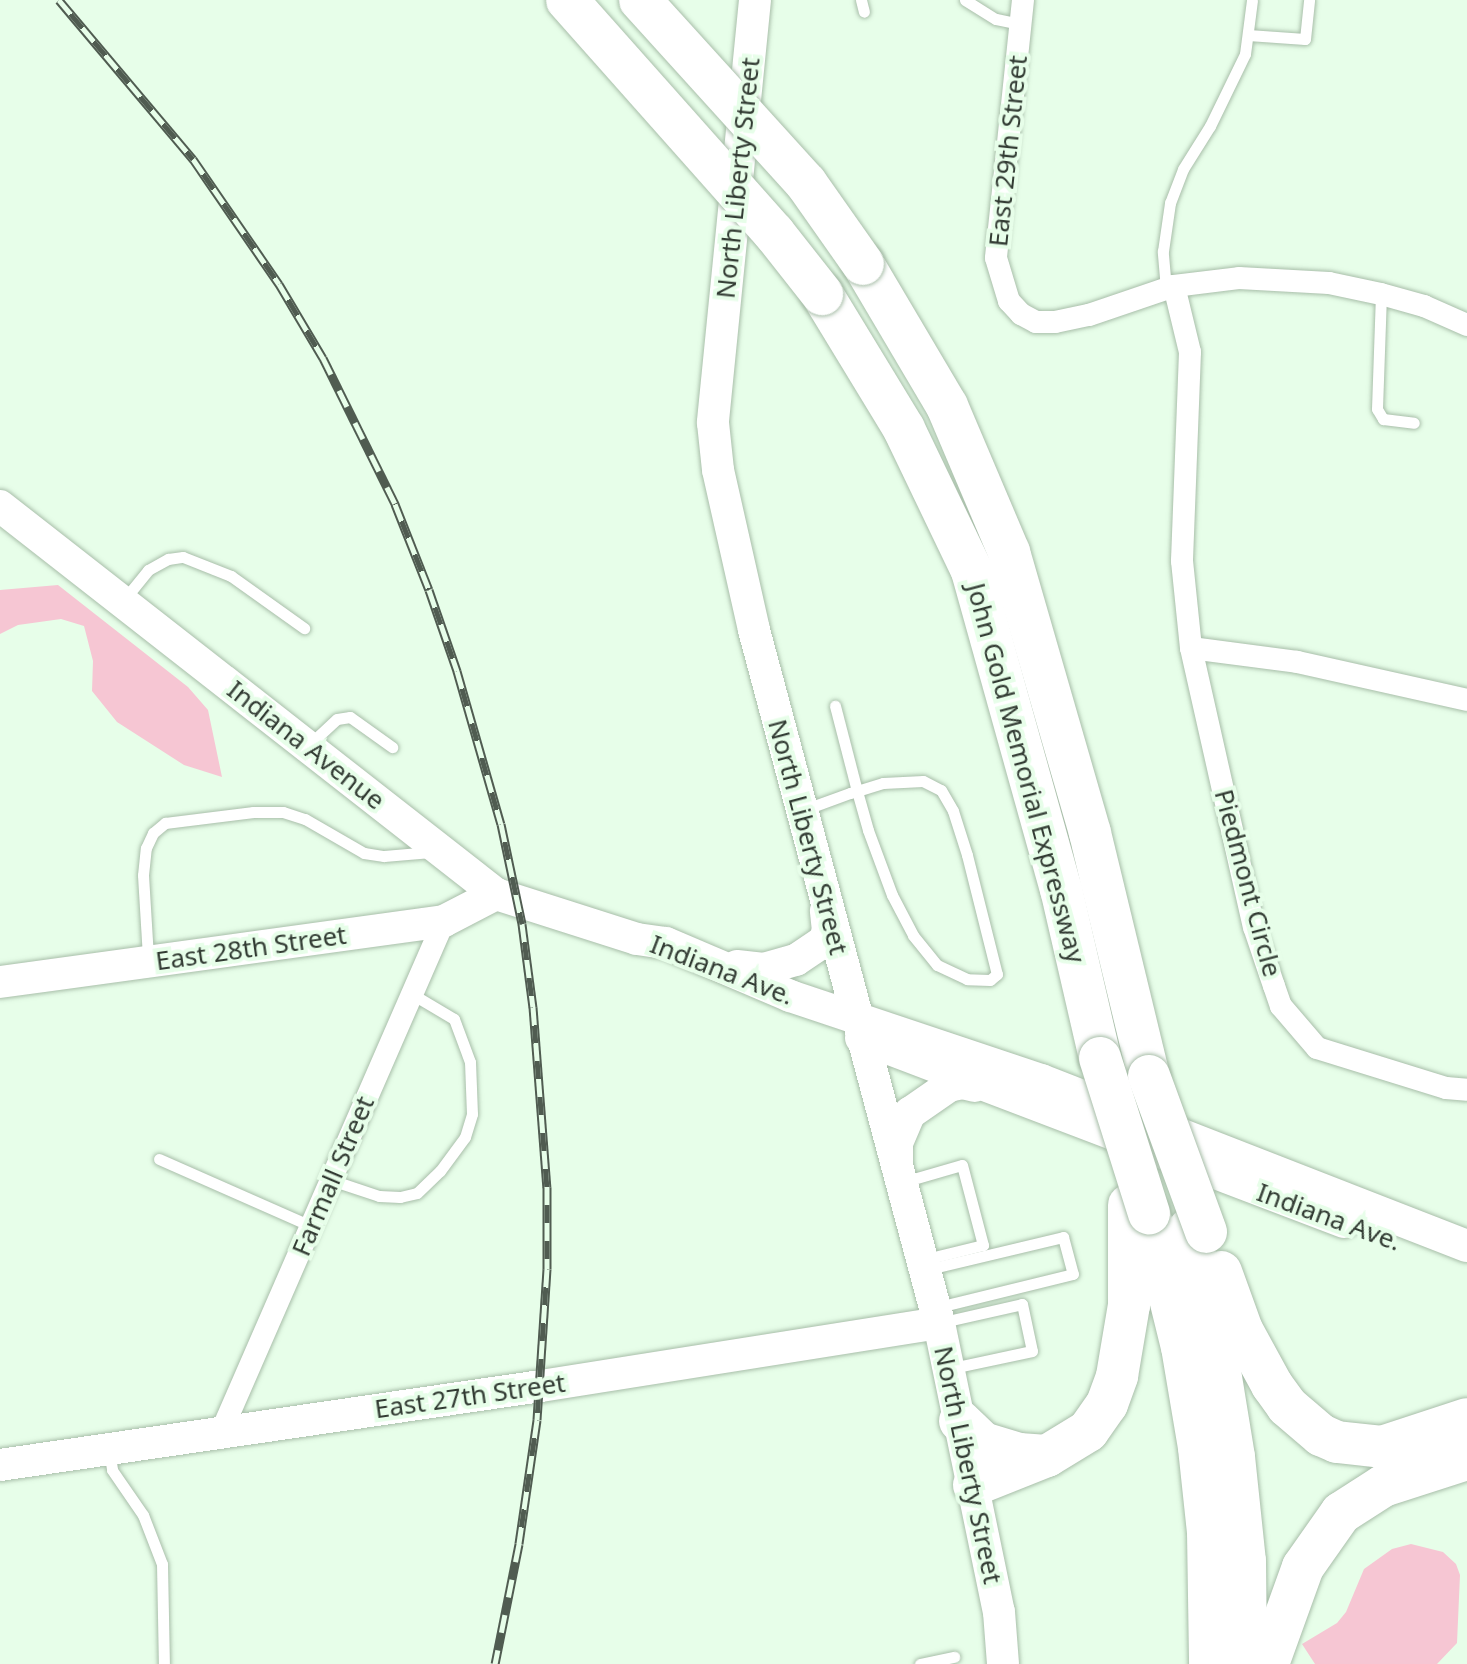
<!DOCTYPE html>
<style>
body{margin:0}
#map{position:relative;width:1467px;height:1664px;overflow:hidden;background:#e7fee9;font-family:"Noto Sans",sans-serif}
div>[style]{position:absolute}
.green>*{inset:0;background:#f6c6d3}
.roads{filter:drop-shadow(0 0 2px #a8bea9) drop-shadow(0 0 2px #a8bea9)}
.lane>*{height:11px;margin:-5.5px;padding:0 5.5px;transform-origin:5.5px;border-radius:5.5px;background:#fff}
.street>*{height:22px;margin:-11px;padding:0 11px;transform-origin:11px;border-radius:11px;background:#fff}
.secondary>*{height:32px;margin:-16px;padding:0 16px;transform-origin:16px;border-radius:16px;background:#fff}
.highway>*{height:42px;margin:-21px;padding:0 21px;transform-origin:21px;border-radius:21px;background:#fff}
.rail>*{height:9px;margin-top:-4.5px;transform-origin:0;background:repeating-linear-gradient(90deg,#e7fee9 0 18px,#505c51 0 36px);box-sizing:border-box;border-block:2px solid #505c51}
.bridges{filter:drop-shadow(0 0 2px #a8bea9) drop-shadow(0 0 2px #a8bea9)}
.highway-bridge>*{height:42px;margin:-21px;padding:0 21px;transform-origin:21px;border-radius:21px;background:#fff}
span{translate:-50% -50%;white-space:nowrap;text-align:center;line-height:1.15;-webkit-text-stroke:8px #e7fee9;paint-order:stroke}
.street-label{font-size:26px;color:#323b33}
</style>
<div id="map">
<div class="green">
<i style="clip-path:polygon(58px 585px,188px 687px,208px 710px,222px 777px,184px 765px,117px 722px,92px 691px,93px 661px,84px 626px,61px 619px,18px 625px,0 634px,0 590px)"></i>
<i style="clip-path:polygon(1411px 1544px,1443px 1552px,1456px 1564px,1460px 1575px,1457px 1643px,1437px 1664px,1315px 1664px,1302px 1644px,1337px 1623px,1346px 1612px,1364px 1569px,1392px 1549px)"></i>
</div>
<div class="roads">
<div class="lane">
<i style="left:861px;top:0;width:12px;rotate:76deg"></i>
<i style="left:965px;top:0;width:36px;rotate:32deg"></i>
<i style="left:996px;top:19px;width:25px;rotate:12deg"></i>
<i style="left:1248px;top:35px;width:57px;rotate:4deg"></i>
<i style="left:1305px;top:39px;width:39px;rotate:-84deg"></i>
<i style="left:1166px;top:289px;width:38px;rotate:-95deg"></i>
<i style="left:1163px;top:251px;width:49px;rotate:-81.7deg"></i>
<i style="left:1170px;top:203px;width:36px;rotate:-69deg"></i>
<i style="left:1183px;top:169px;width:51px;rotate:-57.9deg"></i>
<i style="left:1210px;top:126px;width:80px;rotate:-64.1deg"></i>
<i style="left:1245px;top:54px;width:54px;rotate:-82.6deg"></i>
<i style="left:1381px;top:294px;width:115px;rotate:92deg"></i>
<i style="left:1377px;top:409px;width:12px;rotate:59deg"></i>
<i style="left:1383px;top:419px;width:31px;rotate:7deg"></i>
<i style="left:123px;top:601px;width:40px;rotate:-51deg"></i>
<i style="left:148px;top:570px;width:23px;rotate:-29deg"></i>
<i style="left:168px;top:559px;width:15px;rotate:-8deg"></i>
<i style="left:183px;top:557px;width:52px;rotate:21.6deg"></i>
<i style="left:231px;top:576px;width:90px;rotate:35.5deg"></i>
<i style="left:311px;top:743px;width:35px;rotate:-43deg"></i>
<i style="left:337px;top:719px;width:13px;rotate:-9deg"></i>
<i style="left:350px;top:717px;width:52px;rotate:35.5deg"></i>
<i style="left:806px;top:809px;width:47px;rotate:-20deg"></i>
<i style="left:850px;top:793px;width:7px;rotate:-16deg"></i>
<i style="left:857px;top:791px;width:27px;rotate:-17deg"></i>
<i style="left:883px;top:783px;width:40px;rotate:-2.9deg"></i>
<i style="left:923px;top:781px;width:20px;rotate:27deg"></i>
<i style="left:941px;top:790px;width:24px;rotate:60deg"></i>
<i style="left:953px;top:811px;width:46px;rotate:72.3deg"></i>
<i style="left:967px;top:855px;width:123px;rotate:75.9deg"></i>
<i style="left:997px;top:974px;width:9px;rotate:139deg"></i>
<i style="left:990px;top:980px;width:23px;rotate:-178deg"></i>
<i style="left:967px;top:979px;width:33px;rotate:-155deg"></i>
<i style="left:937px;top:965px;width:38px;rotate:-129deg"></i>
<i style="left:913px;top:935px;width:45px;rotate:-117.7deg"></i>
<i style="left:892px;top:895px;width:69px;rotate:-110.3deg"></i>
<i style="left:868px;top:830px;width:41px;rotate:-105.8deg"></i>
<i style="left:857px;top:791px;width:88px;rotate:-104.5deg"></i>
<i style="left:148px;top:957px;width:82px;rotate:-93.5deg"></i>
<i style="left:143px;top:875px;width:27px;rotate:-84deg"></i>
<i style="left:146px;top:848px;width:17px;rotate:-65deg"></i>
<i style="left:153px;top:833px;width:16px;rotate:-40deg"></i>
<i style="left:165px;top:823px;width:89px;rotate:-7.1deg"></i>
<i style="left:253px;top:812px;width:30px"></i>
<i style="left:283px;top:812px;width:23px;rotate:18deg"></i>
<i style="left:305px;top:819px;width:68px;rotate:30deg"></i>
<i style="left:364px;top:853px;width:20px;rotate:9deg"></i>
<i style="left:384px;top:856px;width:47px;rotate:-4.9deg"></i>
<i style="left:159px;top:1159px;width:166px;rotate:23.8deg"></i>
<i style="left:331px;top:1180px;width:51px;rotate:18.4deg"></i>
<i style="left:379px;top:1196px;width:21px;rotate:3deg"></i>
<i style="left:400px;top:1197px;width:17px;rotate:-13deg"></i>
<i style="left:417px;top:1193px;width:32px;rotate:-44deg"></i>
<i style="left:440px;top:1171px;width:42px;rotate:-53.7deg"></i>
<i style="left:465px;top:1137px;width:24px;rotate:-73deg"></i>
<i style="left:472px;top:1114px;width:52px;rotate:-92.2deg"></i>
<i style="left:470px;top:1062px;width:46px;rotate:-110.4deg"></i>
<i style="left:454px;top:1019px;width:49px;rotate:-149.2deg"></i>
<i style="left:903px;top:1182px;width:61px;rotate:-16.1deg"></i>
<i style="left:962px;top:1165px;width:83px;rotate:75.3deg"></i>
<i style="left:983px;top:1245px;width:59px;rotate:166.2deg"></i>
<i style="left:929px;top:1269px;width:138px;rotate:-13.4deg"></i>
<i style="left:1063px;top:1237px;width:38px;rotate:75deg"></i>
<i style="left:1073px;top:1274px;width:138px;rotate:166.2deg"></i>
<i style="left:943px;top:1322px;width:81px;rotate:-12.8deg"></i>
<i style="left:1022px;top:1304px;width:48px;rotate:78deg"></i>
<i style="left:1032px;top:1351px;width:81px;rotate:167.9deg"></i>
<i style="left:109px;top:1450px;width:20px;rotate:81deg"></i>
<i style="left:112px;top:1470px;width:55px;rotate:55.4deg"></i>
<i style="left:143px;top:1515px;width:53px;rotate:68.8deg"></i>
<i style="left:162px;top:1564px;width:100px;rotate:88.9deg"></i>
<i style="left:920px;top:1664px;width:35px;rotate:-12deg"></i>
</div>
<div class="street">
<i style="left:1023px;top:0;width:259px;rotate:96deg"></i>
<i style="left:996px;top:258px;width:45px;rotate:73.2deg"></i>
<i style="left:1009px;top:301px;width:18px;rotate:47deg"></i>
<i style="left:1021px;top:314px;width:17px;rotate:28deg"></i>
<i style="left:1036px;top:322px;width:19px"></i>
<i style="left:1055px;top:322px;width:35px;rotate:-12deg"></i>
<i style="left:1089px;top:315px;width:90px;rotate:-18.8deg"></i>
<i style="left:1174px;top:286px;width:65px;rotate:-7deg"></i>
<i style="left:1239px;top:278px;width:90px;rotate:3.2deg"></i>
<i style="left:1329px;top:283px;width:53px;rotate:11.9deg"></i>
<i style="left:1381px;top:294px;width:45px;rotate:15.6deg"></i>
<i style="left:1424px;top:306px;width:47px;rotate:23.8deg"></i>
<i style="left:1174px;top:286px;width:68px;rotate:76.4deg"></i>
<i style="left:1190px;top:352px;width:209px;rotate:92.2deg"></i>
<i style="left:1182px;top:561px;width:87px;rotate:84.1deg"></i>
<i style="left:1191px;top:648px;width:286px;rotate:77.3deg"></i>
<i style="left:1254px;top:927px;width:62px;rotate:71.3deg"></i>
<i style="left:1274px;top:986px;width:21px;rotate:71deg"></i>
<i style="left:1281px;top:1006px;width:55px;rotate:49.4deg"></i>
<i style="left:1317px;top:1048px;width:135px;rotate:17.2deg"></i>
<i style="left:1446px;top:1088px;width:21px;rotate:5deg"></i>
<i style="left:1191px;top:648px;width:107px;rotate:7.5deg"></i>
<i style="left:1297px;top:662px;width:174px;rotate:12.6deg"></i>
<i style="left:222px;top:1430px;width:555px;rotate:-66.44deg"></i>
</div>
<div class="secondary">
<i style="left:755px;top:0;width:425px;rotate:95.7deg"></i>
<i style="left:713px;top:423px;width:47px;rotate:83.9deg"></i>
<i style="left:718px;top:470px;width:164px;rotate:77.3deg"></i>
<i style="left:754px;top:630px;width:717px;rotate:75.05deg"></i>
<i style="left:939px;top:1323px;width:295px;rotate:78.3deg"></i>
<i style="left:999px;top:1612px;width:52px;rotate:85.6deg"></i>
<i style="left:0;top:506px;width:630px;rotate:38.03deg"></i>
<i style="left:496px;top:894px;width:148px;rotate:17.7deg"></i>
<i style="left:637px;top:939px;width:29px;rotate:8deg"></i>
<i style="left:666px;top:943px;width:135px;rotate:23.1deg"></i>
<i style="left:790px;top:996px;width:265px;rotate:18.5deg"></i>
<i style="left:1041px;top:1080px;width:457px;rotate:21.3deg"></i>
<i style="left:737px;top:966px;width:27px;rotate:6deg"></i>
<i style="left:764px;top:969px;width:33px;rotate:-16deg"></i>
<i style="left:796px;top:960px;width:34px;rotate:-34deg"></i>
<i style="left:824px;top:941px;width:11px;rotate:-68deg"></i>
<i style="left:828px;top:931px;width:20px;rotate:-96deg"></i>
<i style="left:0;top:982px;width:448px;rotate:-7.8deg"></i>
<i style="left:444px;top:921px;width:59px;rotate:-27.4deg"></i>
<i style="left:861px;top:1038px;width:517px;rotate:20.85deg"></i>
<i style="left:897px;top:1161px;width:18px;rotate:-90deg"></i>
<i style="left:897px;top:1143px;width:33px;rotate:-67deg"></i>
<i style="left:910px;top:1113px;width:47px;rotate:-34.7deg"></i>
<i style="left:949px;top:1086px;width:13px;rotate:-13deg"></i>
<i style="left:962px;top:1083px;width:13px;rotate:13deg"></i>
<i style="left:0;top:1465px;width:547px;rotate:-8.31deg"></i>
<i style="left:541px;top:1386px;width:403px;rotate:-9deg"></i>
</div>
<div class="highway">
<i style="left:863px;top:264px;width:165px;rotate:59.4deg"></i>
<i style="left:947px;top:406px;width:159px;rotate:67deg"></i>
<i style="left:1009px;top:552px;width:292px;rotate:73.9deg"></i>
<i style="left:1090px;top:833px;width:250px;rotate:76.4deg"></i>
<i style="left:822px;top:294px;width:158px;rotate:58.7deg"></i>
<i style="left:904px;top:429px;width:157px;rotate:64.4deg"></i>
<i style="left:972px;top:571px;width:330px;rotate:74.4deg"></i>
<i style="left:1061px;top:889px;width:173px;rotate:77deg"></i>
<i style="left:1149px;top:1213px;width:138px;rotate:76.2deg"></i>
<i style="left:1182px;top:1347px;width:102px;rotate:80.4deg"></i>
<i style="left:1199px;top:1448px;width:84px;rotate:83.9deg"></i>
<i style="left:1208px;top:1532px;width:132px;rotate:89.1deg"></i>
<i style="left:1189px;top:1229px;width:127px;rotate:77.3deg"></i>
<i style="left:1217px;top:1353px;width:105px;rotate:80.7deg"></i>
<i style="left:1234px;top:1457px;width:105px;rotate:84deg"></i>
<i style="left:1245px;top:1561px;width:103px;rotate:89.4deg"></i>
<i style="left:1221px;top:1272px;width:62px;rotate:70.1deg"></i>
<i style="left:1242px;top:1330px;width:63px;rotate:61.4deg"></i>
<i style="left:1272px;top:1385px;width:26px;rotate:54deg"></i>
<i style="left:1287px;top:1406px;width:45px;rotate:40.5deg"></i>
<i style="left:1321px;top:1435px;width:17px;rotate:24deg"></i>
<i style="left:1337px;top:1442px;width:45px;rotate:6.3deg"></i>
<i style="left:1382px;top:1447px;width:89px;rotate:-18.2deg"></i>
<i style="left:960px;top:1421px;width:32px;rotate:44deg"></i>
<i style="left:983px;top:1443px;width:38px;rotate:17deg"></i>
<i style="left:1019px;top:1454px;width:28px;rotate:4deg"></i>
<i style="left:974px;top:1485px;width:79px;rotate:-21.7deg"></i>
<i style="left:1047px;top:1456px;width:48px;rotate:-31.4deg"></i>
<i style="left:1088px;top:1431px;width:33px;rotate:-55deg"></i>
<i style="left:1107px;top:1404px;width:30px;rotate:-70deg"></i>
<i style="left:1117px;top:1376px;width:72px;rotate:-80.4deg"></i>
<i style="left:1129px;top:1305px;width:100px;rotate:-90deg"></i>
<i style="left:1268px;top:1664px;width:103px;rotate:-70.2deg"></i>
<i style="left:1303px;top:1567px;width:66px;rotate:-54.9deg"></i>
<i style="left:1341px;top:1513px;width:50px;rotate:-32.7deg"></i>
<i style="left:1383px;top:1486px;width:88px;rotate:-17.8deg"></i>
</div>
</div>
<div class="rail">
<i style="left:59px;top:0;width:208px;rotate:49.9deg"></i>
<i style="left:193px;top:159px;width:152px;rotate:55.5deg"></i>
<i style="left:279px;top:284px;width:86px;rotate:59.3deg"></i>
<i style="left:323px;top:358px;width:163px;rotate:63.7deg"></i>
<i style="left:395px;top:504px;width:92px;rotate:68.4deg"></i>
<i style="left:429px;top:590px;width:86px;rotate:70.9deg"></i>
<i style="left:457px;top:671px;width:159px;rotate:74deg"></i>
<i style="left:501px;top:824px;width:102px;rotate:78.1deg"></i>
<i style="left:522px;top:924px;width:84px;rotate:82.5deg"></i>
<i style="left:533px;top:1007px;width:181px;rotate:85.6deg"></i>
<i style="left:547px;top:1187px;width:82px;rotate:90deg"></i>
<i style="left:547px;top:1269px;width:151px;rotate:93.8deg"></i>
<i style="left:537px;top:1420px;width:125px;rotate:98.3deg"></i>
<i style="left:519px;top:1544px;width:122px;rotate:101.3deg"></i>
</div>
<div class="bridges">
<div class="highway-bridge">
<i style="left:567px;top:0;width:312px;rotate:48.4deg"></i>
<i style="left:774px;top:233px;width:78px;rotate:51.8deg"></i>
<i style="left:640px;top:0;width:247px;rotate:47.8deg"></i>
<i style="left:806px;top:183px;width:99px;rotate:54.9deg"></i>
<i style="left:1100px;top:1058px;width:163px;rotate:72.5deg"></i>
<i style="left:1149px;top:1076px;width:166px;rotate:69.9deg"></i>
</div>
</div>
<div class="street-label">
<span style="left:1008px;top:151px;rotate:-84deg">East 29th Street</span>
<span style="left:738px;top:178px;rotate:-84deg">North Liberty Street</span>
<span style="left:306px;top:745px;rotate:38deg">Indiana Avenue</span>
<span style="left:1026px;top:773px;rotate:75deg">John Gold Memorial Expressway</span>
<span style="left:808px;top:837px;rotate:75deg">North Liberty Street</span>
<span style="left:1248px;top:883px;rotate:75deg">Piedmont Circle</span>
<span style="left:251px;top:948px;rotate:-8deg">East 28th Street</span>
<span style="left:722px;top:970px;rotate:21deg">Indiana Ave.</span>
<span style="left:333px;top:1176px;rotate:-67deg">Farmall Street</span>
<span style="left:1329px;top:1217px;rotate:20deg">Indiana Ave.</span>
<span style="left:470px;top:1396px;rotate:-8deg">East 27th Street</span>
<span style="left:968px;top:1465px;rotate:78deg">North Liberty Street</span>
</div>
</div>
